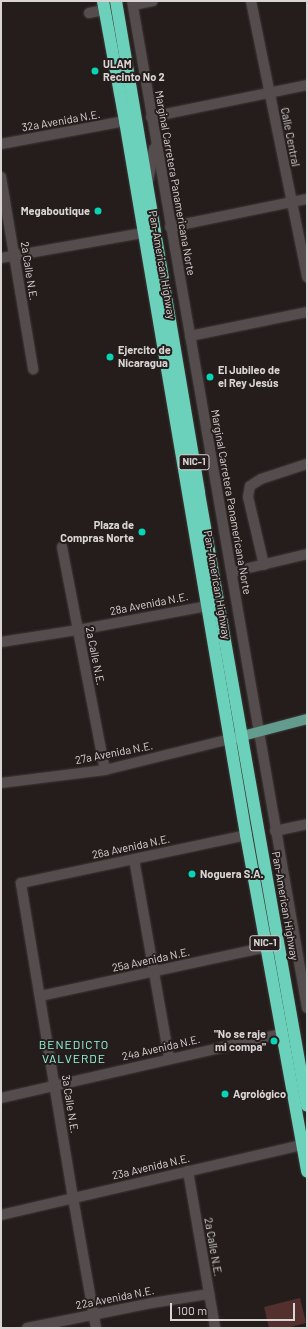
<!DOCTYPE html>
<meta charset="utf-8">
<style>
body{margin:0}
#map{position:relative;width:308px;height:1329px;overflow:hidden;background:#241d1c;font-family:Barlow,sans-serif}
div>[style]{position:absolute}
.green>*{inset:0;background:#53302d}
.roads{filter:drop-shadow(0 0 1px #3e3838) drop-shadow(0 0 1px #3e3838)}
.minor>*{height:10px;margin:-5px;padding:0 5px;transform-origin:5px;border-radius:5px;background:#554d4d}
.major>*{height:10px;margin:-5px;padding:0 5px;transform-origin:5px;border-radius:5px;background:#639c8e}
.highway>*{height:12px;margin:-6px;padding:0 6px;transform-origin:6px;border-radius:6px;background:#6cd1ba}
.dots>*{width:11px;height:11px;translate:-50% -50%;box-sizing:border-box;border:2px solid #241d1c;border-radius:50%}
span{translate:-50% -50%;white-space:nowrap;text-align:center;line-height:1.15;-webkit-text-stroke:4px #241d1c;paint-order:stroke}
.shield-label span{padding:1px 3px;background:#241d1c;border:1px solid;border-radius:3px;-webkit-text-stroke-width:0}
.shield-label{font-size:10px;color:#dad5d5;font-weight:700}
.poi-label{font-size:11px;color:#dad5d5;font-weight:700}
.left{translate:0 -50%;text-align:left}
.right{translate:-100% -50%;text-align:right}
.street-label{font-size:11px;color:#dad5d5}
.neighbourhood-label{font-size:12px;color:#93f6df;letter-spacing:1px}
.frame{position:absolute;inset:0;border:2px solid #dad5d5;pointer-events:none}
.scale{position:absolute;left:170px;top:1303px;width:125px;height:18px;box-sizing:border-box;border:2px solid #dad5d5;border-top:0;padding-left:5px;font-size:12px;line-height:14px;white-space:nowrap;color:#dad5d5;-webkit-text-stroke:3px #241d1c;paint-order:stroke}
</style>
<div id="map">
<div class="green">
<i style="clip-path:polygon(300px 1298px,306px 1323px,287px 1328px,269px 1328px,264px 1307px)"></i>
</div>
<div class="roads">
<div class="minor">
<i style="left:132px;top:1px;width:1022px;rotate:80.14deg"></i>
<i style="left:251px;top:1px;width:282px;rotate:78.5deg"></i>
<i style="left:133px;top:5px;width:20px;rotate:-11deg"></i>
<i style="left:89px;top:13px;width:16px;rotate:-11deg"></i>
<i style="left:105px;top:10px;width:8px;rotate:-113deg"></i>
<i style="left:151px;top:117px;width:159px;rotate:-11.6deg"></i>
<i style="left:1px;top:144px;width:126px;rotate:-10.5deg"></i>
<i style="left:1px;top:177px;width:195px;rotate:80.5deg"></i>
<i style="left:148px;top:182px;width:34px;rotate:-80deg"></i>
<i style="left:170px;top:227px;width:140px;rotate:-11.6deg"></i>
<i style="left:1px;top:258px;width:144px;rotate:-10deg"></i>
<i style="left:190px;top:336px;width:119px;rotate:-11.6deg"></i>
<i style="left:62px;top:547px;width:227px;rotate:79.1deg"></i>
<i style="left:264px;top:565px;width:70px;rotate:-103.2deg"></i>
<i style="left:248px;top:497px;width:11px;rotate:-80deg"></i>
<i style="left:250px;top:486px;width:13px;rotate:-32deg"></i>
<i style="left:261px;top:479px;width:48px;rotate:-18.1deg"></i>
<i style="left:232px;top:572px;width:77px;rotate:-13.5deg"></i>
<i style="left:1px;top:642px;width:78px;rotate:-8.9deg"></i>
<i style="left:78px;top:630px;width:131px;rotate:-10.5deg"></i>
<i style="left:1px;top:783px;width:105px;rotate:-7.1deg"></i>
<i style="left:105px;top:770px;width:129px;rotate:-13.9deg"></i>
<i style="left:275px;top:831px;width:33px;rotate:-12deg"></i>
<i style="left:134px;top:859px;width:202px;rotate:80deg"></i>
<i style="left:40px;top:996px;width:231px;rotate:-12.2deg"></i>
<i style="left:1px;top:1098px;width:287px;rotate:-12.9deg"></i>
<i style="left:188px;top:1171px;width:159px;rotate:80.2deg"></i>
<i style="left:1px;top:1215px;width:314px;rotate:-13.1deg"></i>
<i style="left:27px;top:1328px;width:127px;rotate:-11.3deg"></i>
<i style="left:152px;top:1303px;width:58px;rotate:-9deg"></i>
<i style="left:96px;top:1328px;width:132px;rotate:-100deg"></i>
<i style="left:73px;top:1198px;width:319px;rotate:-99.4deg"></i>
<i style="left:21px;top:883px;width:230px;rotate:-12deg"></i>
</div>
<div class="major">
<i style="left:235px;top:738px;width:74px;rotate:-14.8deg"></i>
</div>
<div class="highway">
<i style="left:103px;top:1px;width:122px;rotate:79.6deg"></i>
<i style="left:125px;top:121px;width:724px;rotate:80.38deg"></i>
<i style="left:246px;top:835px;width:342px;rotate:79.7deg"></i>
<i style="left:116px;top:1px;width:499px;rotate:80.4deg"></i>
<i style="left:199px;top:493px;width:622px;rotate:80.01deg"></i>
</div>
</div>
<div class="dots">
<i style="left:95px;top:71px;background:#08d5b5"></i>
<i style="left:98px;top:211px;background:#08d5b5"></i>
<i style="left:110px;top:357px;background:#08d5b5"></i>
<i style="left:210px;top:377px;background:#08d5b5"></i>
<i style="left:142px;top:532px;background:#08d5b5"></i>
<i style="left:192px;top:874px;background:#08d5b5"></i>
<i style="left:274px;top:1041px;background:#08d5b5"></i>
<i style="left:225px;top:1094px;background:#08d5b5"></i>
</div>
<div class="shield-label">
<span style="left:194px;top:462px">NIC-1</span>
<span style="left:265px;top:943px">NIC-1</span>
</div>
<div class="poi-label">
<span class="left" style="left:103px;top:71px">ULAM<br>Recinto No 2</span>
<span class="right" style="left:90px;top:211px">Megaboutique</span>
<span class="left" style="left:118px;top:357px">Ejercito de<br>Nicaragua</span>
<span class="left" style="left:218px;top:377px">El Jubileo de<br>el Rey Jesús</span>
<span class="right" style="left:134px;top:532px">Plaza de<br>Compras Norte</span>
<span class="left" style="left:200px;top:874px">Noguera S.A.</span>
<span class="right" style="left:266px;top:1041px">"No se raje<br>mi compa"</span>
<span class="left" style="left:233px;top:1094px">Agrológico</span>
</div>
<div class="street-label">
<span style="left:61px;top:121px;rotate:-10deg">32a Avenida N.E.</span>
<span style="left:290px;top:137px;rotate:79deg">Calle Central</span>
<span style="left:175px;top:183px;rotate:80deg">Marginal Carretera Panamericana Norte</span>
<span style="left:162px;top:265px;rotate:80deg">Pan-American Highway</span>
<span style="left:29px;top:271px;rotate:81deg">2a Calle N.E.</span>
<span style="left:231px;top:502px;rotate:80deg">Marginal Carretera Panamericana Norte</span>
<span style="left:217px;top:585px;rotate:80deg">Pan-American Highway</span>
<span style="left:149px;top:604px;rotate:-11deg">28a Avenida N.E.</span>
<span style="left:95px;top:656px;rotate:79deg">2a Calle N.E.</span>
<span style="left:114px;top:753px;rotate:-11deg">27a Avenida N.E.</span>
<span style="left:131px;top:847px;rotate:-12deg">26a Avenida N.E.</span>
<span style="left:285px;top:906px;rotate:80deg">Pan-American Highway</span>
<span style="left:151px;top:960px;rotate:-12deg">25a Avenida N.E.</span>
<span style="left:161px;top:1048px;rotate:-13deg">24a Avenida N.E.</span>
<span style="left:70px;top:1104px;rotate:81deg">3a Calle N.E.</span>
<span style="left:151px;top:1167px;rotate:-13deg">23a Avenida N.E.</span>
<span style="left:213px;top:1247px;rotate:80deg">2a Calle N.E.</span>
<span style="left:115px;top:1298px;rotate:-11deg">22a Avenida N.E.</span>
</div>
<div class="neighbourhood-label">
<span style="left:74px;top:1052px">BENEDICTO<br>VALVERDE</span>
</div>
<div class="frame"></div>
<div class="scale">100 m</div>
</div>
